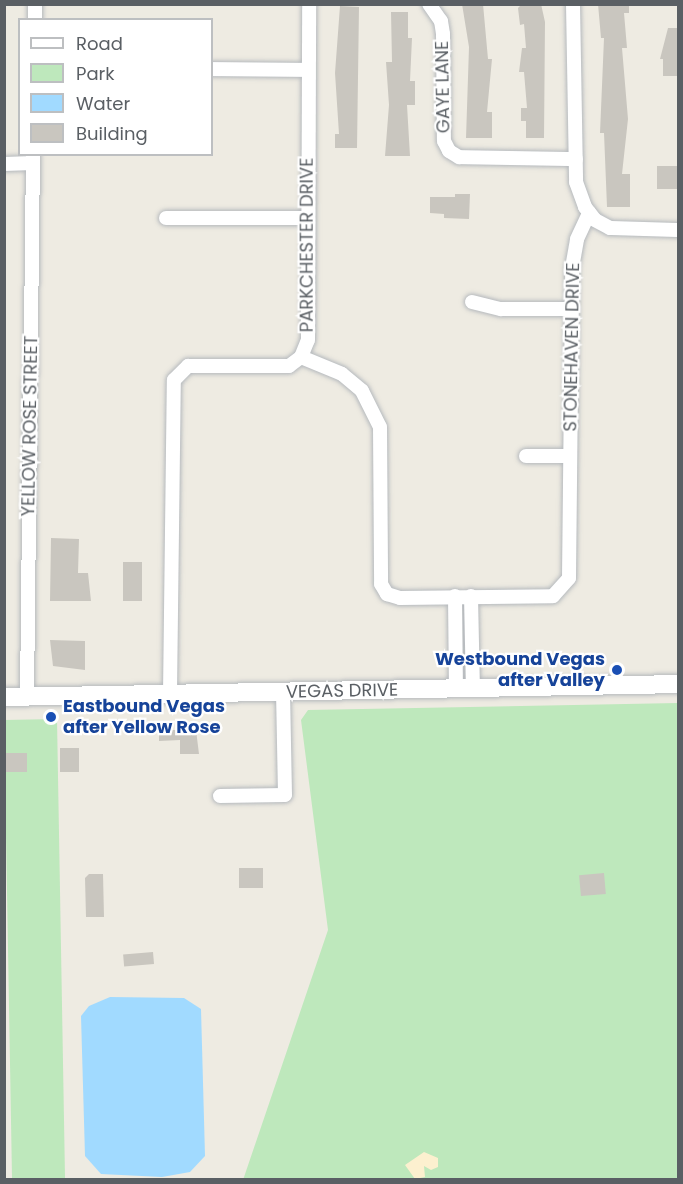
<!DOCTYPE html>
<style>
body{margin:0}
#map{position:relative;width:683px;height:1184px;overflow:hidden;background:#eeebe2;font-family:Poppins,sans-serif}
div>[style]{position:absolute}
.green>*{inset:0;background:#bee8bc;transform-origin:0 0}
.sand>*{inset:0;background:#fcf0cf}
.water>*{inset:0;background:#a1daff}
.building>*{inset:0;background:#c9c6bf;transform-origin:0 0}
.roads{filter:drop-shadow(0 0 2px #b5b9bd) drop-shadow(0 0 2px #b5b9bd)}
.minor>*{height:14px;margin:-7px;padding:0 7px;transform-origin:7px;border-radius:7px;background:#fff}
.secondary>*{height:18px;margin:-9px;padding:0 9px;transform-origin:9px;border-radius:9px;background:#fff}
.dots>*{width:16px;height:16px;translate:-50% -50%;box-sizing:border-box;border:3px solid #fff;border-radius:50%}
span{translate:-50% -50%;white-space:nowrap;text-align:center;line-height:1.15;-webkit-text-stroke:4.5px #fff;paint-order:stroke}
.street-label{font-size:18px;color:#5a5f64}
.transit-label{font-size:18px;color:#164399;font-weight:700}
.right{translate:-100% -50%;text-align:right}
.left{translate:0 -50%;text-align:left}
.frame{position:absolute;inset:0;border:6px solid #5a5f64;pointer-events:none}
.legend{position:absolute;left:18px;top:18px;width:195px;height:138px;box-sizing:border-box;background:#fff;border:2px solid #bdbfc1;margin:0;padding:8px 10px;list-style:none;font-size:18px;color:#5a5f64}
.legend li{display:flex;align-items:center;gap:12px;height:30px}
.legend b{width:30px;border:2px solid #bdbfc1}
</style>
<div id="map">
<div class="green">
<i style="clip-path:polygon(678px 703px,678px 1179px,243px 1180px,328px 930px,301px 720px,308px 710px)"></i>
<i style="left:57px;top:719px;width:460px;height:53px;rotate:89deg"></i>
</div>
<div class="sand">
<i style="clip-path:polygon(424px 1152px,438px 1158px,438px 1167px,431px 1170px,424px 1166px,425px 1177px,415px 1179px,405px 1165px)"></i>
</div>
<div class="water">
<i style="clip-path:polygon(110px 997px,184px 998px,201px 1009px,205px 1156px,190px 1172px,162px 1177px,101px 1174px,85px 1156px,81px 1016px,89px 1006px)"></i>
</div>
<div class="building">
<i style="clip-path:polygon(462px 4px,483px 4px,488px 59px,492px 59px,487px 112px,492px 112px,492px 138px,466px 138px,469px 47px)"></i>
<i style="clip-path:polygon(522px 4px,541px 4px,545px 22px,544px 138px,526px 138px,526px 121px,521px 121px,521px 108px,527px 108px,524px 72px,519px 72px,522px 48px,526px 48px,524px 24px,520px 25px,518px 8px)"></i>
<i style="clip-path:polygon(598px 4px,629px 4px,629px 13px,624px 13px,627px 48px,622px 48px,628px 119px,622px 174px,630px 174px,630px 207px,607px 207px,604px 133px,600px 133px,604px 38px,601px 38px)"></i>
<i style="clip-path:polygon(340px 6px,359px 7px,357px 148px,335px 148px,335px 134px,339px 134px,335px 73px)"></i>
<i style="clip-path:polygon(391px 12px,408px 12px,408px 38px,412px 38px,410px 81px,415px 81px,415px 105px,407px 105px,410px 156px,385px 156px,389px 105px,386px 62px,392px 62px)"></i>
<i style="clip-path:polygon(668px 28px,678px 28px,678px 76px,663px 76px,663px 59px,660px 59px)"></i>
<i style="left:657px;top:166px;width:21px;height:23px"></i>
<i style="clip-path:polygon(455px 194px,470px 194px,469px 219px,444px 218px,444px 214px,430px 213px,430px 197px,455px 197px)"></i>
<i style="clip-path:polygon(51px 538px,79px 539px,78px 573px,88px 573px,91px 601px,50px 601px)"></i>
<i style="left:123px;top:562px;width:19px;height:39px"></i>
<i style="clip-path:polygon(50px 640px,85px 641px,85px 670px,53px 666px)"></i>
<i style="clip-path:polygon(159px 730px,196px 730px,199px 754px,180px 754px,180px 740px,159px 741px)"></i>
<i style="left:60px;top:748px;width:19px;height:24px"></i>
<i style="left:27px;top:753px;width:19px;height:23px;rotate:90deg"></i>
<i style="left:263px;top:868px;width:20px;height:24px;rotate:90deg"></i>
<i style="left:604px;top:873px;width:21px;height:25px;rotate:85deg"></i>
<i style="clip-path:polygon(89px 874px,103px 874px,104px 917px,86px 917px,85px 878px)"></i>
<i style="left:153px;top:952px;width:12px;height:30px;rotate:85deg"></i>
</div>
<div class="roads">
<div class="minor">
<i style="left:429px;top:4px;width:21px;rotate:55deg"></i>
<i style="left:441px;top:21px;width:13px;rotate:81deg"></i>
<i style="left:443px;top:34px;width:107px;rotate:89.5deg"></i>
<i style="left:444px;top:141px;width:11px;rotate:63deg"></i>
<i style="left:449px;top:151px;width:12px;rotate:31deg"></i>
<i style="left:459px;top:157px;width:117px;rotate:1deg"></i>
<i style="left:573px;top:4px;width:178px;rotate:89deg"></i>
<i style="left:576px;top:182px;width:27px;rotate:70deg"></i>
<i style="left:585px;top:207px;width:16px;rotate:52deg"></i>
<i style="left:595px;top:220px;width:17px;rotate:28deg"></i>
<i style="left:610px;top:228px;width:68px;rotate:1.7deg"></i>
<i style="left:35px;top:20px;width:16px;rotate:-90deg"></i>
<i style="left:212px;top:69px;width:96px;rotate:0.6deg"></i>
<i style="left:4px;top:164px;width:29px;rotate:-2deg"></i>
<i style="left:166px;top:218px;width:141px"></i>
<i style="left:472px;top:302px;width:30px;rotate:14deg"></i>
<i style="left:501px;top:309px;width:70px"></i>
<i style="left:301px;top:357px;width:44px;rotate:22.5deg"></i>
<i style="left:342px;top:374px;width:26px;rotate:40deg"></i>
<i style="left:362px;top:391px;width:40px;rotate:63.4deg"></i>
<i style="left:380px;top:427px;width:157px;rotate:89.6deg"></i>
<i style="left:381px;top:584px;width:12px;rotate:59deg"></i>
<i style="left:387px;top:594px;width:14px;rotate:17deg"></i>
<i style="left:400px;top:598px;width:153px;rotate:-0.7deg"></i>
<i style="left:553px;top:596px;width:24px;rotate:-48deg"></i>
<i style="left:569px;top:578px;width:310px;rotate:-89.4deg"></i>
<i style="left:572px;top:268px;width:29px;rotate:-80deg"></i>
<i style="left:577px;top:239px;width:29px;rotate:-65deg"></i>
<i style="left:526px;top:456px;width:44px"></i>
<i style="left:455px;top:596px;width:92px;rotate:89.4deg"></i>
<i style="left:471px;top:596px;width:92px;rotate:88.8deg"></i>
<i style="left:170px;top:694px;width:314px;rotate:-89.3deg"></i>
<i style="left:174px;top:380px;width:20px;rotate:-45deg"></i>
<i style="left:188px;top:366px;width:101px"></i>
<i style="left:289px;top:366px;width:15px;rotate:-37deg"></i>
<i style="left:301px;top:357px;width:18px;rotate:-68deg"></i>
<i style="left:308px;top:340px;width:336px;rotate:-89.8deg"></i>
<i style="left:27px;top:697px;width:543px;rotate:-89.37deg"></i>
<i style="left:220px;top:796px;width:65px;rotate:-0.9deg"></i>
<i style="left:285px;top:795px;width:103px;rotate:-91.1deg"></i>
</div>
<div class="secondary">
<i style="left:4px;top:697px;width:674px;rotate:-1.1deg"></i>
</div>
</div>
<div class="dots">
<i style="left:617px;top:670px;background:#1a4fb4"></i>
<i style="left:51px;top:717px;background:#1a4fb4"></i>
</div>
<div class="street-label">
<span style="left:443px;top:87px;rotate:-91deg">GAYE LANE</span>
<span style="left:307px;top:245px;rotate:-90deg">PARKCHESTER DRIVE</span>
<span style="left:572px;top:347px;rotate:-89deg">STONEHAVEN DRIVE</span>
<span style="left:30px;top:426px;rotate:-89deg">YELLOW ROSE STREET</span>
<span style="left:342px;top:691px;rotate:-1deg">VEGAS DRIVE</span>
</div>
<div class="transit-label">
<span class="right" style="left:605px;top:670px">Westbound Vegas<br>after Valley</span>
<span class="left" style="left:63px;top:717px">Eastbound Vegas<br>after Yellow Rose</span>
</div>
<div class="frame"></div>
<ul class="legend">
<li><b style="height:8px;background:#fff"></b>Road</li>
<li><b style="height:16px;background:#bee8bc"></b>Park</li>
<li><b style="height:16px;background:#a1daff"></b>Water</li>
<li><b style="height:16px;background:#c9c6bf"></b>Building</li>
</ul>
</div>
